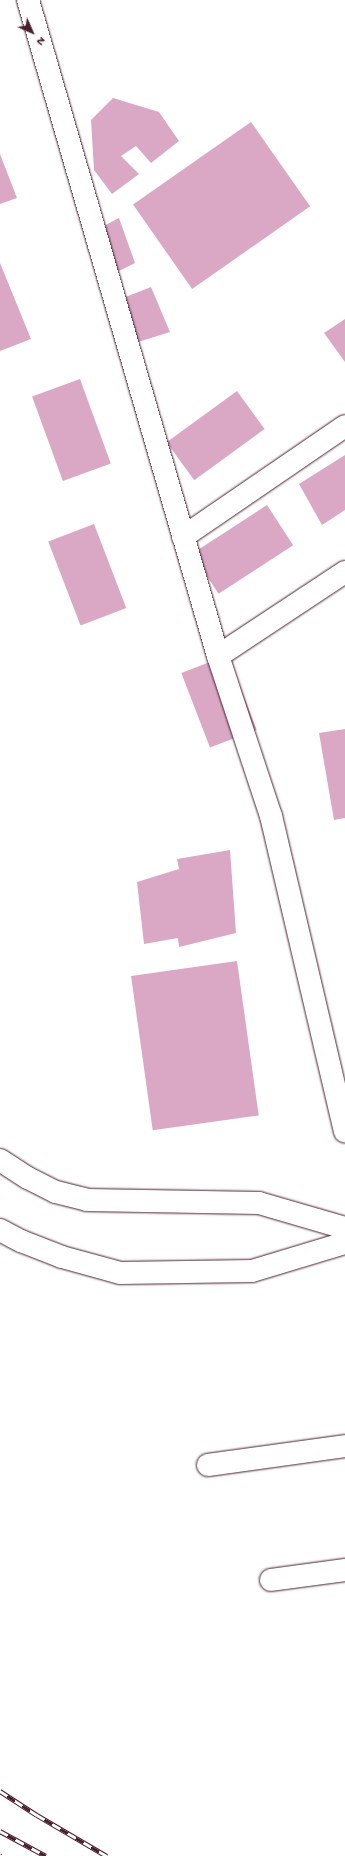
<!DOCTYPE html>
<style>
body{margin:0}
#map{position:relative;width:345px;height:1856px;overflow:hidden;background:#fff;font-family:"Gochi Hand",sans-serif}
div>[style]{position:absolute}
.building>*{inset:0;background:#daa8c4;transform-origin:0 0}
.roads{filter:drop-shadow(0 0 1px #4a1f2b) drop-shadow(0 0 1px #4a1f2b)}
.minor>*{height:22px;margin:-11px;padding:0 11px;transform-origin:11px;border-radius:11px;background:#fff}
.rail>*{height:4.5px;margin-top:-2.25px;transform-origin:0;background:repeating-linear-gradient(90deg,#fff 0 9px,#4a1f2b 0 18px);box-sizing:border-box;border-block:1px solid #4a1f2b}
span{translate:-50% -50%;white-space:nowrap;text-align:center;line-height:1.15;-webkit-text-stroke:3px #fff;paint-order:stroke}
.north{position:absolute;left:12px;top:12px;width:40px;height:40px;-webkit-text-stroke:3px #fff;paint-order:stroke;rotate:135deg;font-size:11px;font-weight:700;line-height:16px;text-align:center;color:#4a1f2b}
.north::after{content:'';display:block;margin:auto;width:14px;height:18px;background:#4a1f2b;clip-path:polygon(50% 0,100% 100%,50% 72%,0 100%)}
</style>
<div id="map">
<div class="building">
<i style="clip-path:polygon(113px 98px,159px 112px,179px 141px,151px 163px,136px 146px,121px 156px,139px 174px,112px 194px,94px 170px,91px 120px)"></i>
<i style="left:251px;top:122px;width:103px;height:144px;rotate:55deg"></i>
<i style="clip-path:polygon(0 154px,17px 198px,0 204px)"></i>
<i style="clip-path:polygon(119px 218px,135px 263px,111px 275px,98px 229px)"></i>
<i style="clip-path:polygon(0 263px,31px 339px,0 351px)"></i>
<i style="clip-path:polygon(151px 287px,170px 332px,135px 343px,123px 298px)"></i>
<i style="clip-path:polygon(345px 319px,345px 362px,324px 333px)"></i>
<i style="left:80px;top:379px;width:90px;height:51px;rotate:70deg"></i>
<i style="left:237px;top:391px;width:47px;height:87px;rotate:54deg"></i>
<i style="clip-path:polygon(345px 455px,345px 510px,322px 525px,299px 484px)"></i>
<i style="left:267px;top:505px;width:48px;height:89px;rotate:57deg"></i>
<i style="left:94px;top:524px;width:90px;height:49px;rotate:69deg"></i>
<i style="left:228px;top:655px;width:80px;height:50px;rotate:69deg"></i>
<i style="clip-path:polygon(345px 729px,345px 818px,334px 820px,319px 733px)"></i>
<i style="clip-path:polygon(230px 850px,236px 933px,179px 947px,178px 938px,144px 944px,137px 882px,179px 869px,177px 859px)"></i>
<i style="left:237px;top:961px;width:156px;height:107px;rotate:82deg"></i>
</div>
<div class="roads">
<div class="minor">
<i style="left:28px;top:0;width:683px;rotate:73.85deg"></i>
<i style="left:218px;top:656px;width:169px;rotate:71.7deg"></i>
<i style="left:271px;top:816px;width:324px;rotate:76.8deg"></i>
<i style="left:183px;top:537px;width:196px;rotate:-34.4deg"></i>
<i style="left:218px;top:656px;width:152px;rotate:-33.5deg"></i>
<i style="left:0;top:1160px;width:33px;rotate:33deg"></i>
<i style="left:28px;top:1178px;width:31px;rotate:27deg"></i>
<i style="left:56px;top:1192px;width:32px;rotate:14deg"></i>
<i style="left:87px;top:1200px;width:172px;rotate:1deg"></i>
<i style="left:259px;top:1203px;width:90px;rotate:16.2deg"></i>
<i style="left:0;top:1230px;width:24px;rotate:28deg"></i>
<i style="left:21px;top:1241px;width:44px;rotate:21.3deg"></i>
<i style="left:62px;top:1257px;width:60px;rotate:15.4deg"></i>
<i style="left:120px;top:1273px;width:132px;rotate:-0.9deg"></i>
<i style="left:252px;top:1271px;width:97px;rotate:-16.8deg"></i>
<i style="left:208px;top:1465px;width:138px;rotate:-7.9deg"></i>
<i style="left:271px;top:1580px;width:75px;rotate:-7.7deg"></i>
</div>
</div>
<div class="rail">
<i style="left:0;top:1791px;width:44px;rotate:33deg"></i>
<i style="left:37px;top:1815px;width:81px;rotate:30.4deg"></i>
<i style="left:0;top:1831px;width:52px;rotate:28.5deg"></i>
<i style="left:0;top:1855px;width:1px;rotate:45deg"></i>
</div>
<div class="north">N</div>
</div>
